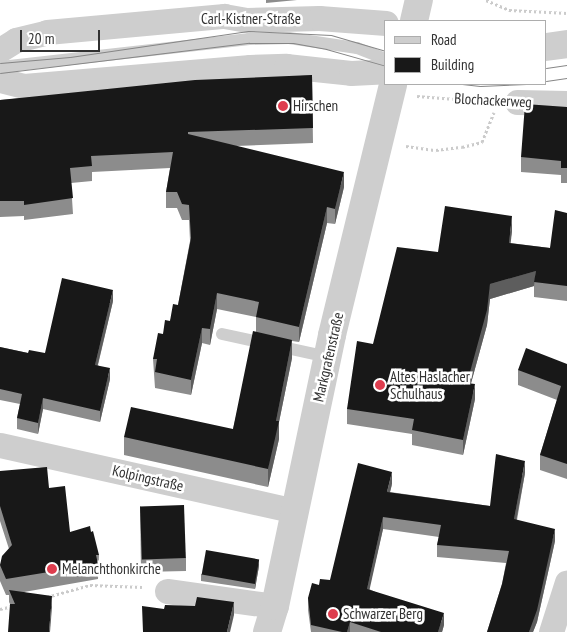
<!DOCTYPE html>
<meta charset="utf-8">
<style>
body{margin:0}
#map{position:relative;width:567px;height:632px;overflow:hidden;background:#fff;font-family:"PT Sans Narrow",sans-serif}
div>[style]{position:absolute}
.path>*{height:3px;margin-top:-1.5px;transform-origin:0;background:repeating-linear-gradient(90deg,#cbcbcb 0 2.5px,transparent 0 5px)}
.service>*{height:12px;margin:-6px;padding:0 6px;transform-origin:6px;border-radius:6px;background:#cecece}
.minor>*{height:25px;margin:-12.5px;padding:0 12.5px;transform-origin:12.5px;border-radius:12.5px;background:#cecece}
.tertiary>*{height:28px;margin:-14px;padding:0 14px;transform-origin:14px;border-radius:14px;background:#cecece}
.tram>*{height:1px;margin:-0.5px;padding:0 0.5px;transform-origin:0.5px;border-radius:0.5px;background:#868686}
.wall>*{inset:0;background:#8c8c8c}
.shaded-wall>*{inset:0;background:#5d5d5d}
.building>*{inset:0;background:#181818;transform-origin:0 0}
.dots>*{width:14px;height:14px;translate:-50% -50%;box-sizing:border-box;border:2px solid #fff;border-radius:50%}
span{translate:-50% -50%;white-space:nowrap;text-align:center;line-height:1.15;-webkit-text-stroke:5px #fff;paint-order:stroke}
.street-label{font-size:15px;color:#313131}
.poi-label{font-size:15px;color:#313131}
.left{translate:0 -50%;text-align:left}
.legend{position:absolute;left:384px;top:20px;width:162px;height:65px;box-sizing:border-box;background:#fff;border:1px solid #adadad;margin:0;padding:6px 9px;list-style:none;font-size:15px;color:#313131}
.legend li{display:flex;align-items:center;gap:10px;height:25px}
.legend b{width:25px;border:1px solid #adadad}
.scale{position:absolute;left:20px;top:30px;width:80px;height:22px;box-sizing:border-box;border:2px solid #313131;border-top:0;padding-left:6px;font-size:15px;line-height:18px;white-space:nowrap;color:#313131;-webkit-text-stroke:4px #fff;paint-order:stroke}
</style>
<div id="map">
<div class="path">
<i style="left:486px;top:0;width:25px;rotate:23deg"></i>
<i style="left:509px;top:10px;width:58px;rotate:3deg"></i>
<i style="left:417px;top:96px;width:76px;rotate:4.5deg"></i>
<i style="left:406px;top:146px;width:30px;rotate:8deg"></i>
<i style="left:436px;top:150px;width:26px;rotate:-7deg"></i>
<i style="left:462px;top:147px;width:21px;rotate:-14deg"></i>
<i style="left:482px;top:142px;width:32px;rotate:-68deg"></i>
<i style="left:47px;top:597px;width:45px;rotate:-15.6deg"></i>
<i style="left:90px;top:585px;width:52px;rotate:2.2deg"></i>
<i style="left:0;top:609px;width:13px;rotate:-13deg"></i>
</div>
<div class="service">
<i style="left:0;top:67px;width:251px;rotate:-6.4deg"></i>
<i style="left:249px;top:39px;width:40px;rotate:-1.4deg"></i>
<i style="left:289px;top:38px;width:69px;rotate:8.4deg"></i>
<i style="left:357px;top:48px;width:31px;rotate:21deg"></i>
<i style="left:222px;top:334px;width:108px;rotate:12.2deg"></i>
</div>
<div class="minor">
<i style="left:0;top:50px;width:19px;rotate:-32deg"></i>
<i style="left:16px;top:40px;width:32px;rotate:-14deg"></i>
<i style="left:47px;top:32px;width:178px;rotate:-5.2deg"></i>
<i style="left:224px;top:16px;width:23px;rotate:10deg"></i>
<i style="left:247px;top:20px;width:72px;rotate:-1.6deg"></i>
<i style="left:319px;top:18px;width:67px;rotate:4.3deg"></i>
<i style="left:0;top:80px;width:25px;rotate:14deg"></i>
<i style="left:24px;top:86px;width:227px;rotate:-4.8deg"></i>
<i style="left:250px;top:67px;width:36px;rotate:-2deg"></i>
<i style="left:286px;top:66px;width:65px;rotate:6.1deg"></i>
<i style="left:351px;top:73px;width:35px;rotate:-3deg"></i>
<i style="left:517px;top:102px;width:50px;rotate:1.1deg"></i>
<i style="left:0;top:445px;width:302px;rotate:12.6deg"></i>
<i style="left:167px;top:591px;width:109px;rotate:7.9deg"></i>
<i style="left:551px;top:632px;width:52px;rotate:-72.3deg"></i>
</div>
<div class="tertiary">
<i style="left:414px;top:21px;width:22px;rotate:-77deg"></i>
<i style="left:546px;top:47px;width:21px;rotate:-8deg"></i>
<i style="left:267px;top:632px;width:27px;rotate:-73deg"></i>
<i style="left:275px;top:606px;width:277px;rotate:-78.1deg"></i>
<i style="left:332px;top:335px;width:258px;rotate:-76.3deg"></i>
</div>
<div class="tram">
<i style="left:0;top:63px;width:70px;rotate:-4.9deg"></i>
<i style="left:70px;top:57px;width:180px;rotate:-8.3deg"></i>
<i style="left:248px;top:31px;width:83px;rotate:2.8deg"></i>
<i style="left:331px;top:35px;width:57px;rotate:16.2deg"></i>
<i style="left:546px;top:68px;width:21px;rotate:-8deg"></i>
<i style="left:0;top:73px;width:251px;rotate:-6.9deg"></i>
<i style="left:249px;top:43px;width:44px"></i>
<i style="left:293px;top:43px;width:34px;rotate:10deg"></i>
<i style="left:326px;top:49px;width:62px;rotate:15.8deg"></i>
<i style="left:546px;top:81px;width:21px;rotate:-8deg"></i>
<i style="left:462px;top:84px;width:18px;rotate:6deg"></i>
<i style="left:480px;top:86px;width:46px;rotate:-2.5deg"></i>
</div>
<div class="wall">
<i style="clip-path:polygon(266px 0,297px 0,266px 3px)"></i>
<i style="clip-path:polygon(312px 75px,313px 143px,236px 146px,344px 187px,335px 224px,327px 223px,299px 342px,292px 341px,292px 358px,279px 422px,279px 439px,268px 487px,124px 455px,124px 437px,233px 429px,256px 332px,256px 317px,217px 309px,210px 345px,202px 343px,191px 395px,155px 388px,153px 359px,163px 334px,178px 305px,190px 241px,189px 220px,182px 220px,177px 208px,166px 208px,166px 192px,170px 168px,92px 172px,92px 181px,71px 183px,73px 214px,24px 220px,24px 216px,0 217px,0 100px)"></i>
<i style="clip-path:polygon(567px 107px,567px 183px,561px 183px,561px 175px,521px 172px,521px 157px)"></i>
<i style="clip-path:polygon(567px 213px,567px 301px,534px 297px,534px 286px,490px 299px,487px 325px,471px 383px,475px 399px,463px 455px,412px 445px,412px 434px,347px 424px,347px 409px,373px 344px,438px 252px,512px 231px,510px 243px,550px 248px)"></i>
<i style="clip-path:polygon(113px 301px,98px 365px,110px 379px,100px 422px,43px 409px,38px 434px,17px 429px,17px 418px,20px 404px,0 400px,0 347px,28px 353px,45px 353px)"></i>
<i style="clip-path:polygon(567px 364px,567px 479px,540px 470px,540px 455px,557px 400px,518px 385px,518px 370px)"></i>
<i style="clip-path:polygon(0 471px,49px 488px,70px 532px,99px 555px,98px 579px,24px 592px,52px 607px,10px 604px,9px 602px,9px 595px,6px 595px,0 581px,0 565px,9px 549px,0 521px)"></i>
<i style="clip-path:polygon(525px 473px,517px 520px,555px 541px,537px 622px,533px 632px,487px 632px,502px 584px,506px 563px,437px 557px,437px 545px,439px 537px,383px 529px,369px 589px,444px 625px,442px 632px,311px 632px,308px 610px,308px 598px,319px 585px,330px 580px,392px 484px,390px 492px,490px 506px)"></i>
<i style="clip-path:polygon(140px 506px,186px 558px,186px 571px,141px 572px)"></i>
<i style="clip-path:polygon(259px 566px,255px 589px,201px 581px,201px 574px)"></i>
</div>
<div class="shaded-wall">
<i style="clip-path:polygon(344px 172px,344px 187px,335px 224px,335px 209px)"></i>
<i style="clip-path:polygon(327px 207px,327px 223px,299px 342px,299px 327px)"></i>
<i style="clip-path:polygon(512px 216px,512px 231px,509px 258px,509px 243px)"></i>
<i style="clip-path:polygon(536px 271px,534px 286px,490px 299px,487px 325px,467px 398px,467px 383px,490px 284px)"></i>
<i style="clip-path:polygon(113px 290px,113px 301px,95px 376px,95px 365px)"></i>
<i style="clip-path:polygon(217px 293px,217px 309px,210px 345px,210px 329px)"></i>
<i style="clip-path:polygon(202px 328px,202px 343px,191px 395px,191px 380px)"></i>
<i style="clip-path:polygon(292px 340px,292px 358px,279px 422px,279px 439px,268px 487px,268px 469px,276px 421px)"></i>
<i style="clip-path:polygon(110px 368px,110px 379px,100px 422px,100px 411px)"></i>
<i style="clip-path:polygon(475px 384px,475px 399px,463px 455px,463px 440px)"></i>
<i style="clip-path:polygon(43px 398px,43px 409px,38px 434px,38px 423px)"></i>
<i style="clip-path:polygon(525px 461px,525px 473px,514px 532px,514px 519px)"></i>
<i style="clip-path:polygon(392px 472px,392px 484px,387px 504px,387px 492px)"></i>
<i style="clip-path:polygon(383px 517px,383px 529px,367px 601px,367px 589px)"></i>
<i style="clip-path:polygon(555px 529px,555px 541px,537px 622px,533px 632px,529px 632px)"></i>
<i style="clip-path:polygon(259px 559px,259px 566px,255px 589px,255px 582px)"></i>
<i style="clip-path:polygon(52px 596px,52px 607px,50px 632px,49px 632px)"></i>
<i style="clip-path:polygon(234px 602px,234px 615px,230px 632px,227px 632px)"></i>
<i style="clip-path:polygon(444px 613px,444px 625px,442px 632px,438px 632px)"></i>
<i style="clip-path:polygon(350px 622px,350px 632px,347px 632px)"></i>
</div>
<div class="building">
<i style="clip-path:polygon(312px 75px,313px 128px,188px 132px,188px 134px,344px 172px,335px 209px,327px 207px,299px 327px,256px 317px,259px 302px,217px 293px,210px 329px,202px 328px,191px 380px,155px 372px,157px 359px,153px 359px,158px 333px,163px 334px,165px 320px,170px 321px,173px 304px,178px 305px,191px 238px,189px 205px,182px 204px,177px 192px,166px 192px,173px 152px,91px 156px,92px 166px,70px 168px,73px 198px,24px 205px,24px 201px,0 201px,0 100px,195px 80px)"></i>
<i style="clip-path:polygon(525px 104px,567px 107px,567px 168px,561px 168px,561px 161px,521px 157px)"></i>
<i style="clip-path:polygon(445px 206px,512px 216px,509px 243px,550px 248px,555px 210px,567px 213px,567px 286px,534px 282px,536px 271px,490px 284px,487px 310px,467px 383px,475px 384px,463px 440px,412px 430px,414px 419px,347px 409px,357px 341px,373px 344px,397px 247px,438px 252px)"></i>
<i style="clip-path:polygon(62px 278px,113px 290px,95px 365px,110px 368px,100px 411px,43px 398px,38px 423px,17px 418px,22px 394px,0 389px,0 347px,28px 353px,29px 350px,45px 353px)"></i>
<i style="clip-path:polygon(253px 331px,292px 340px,276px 421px,279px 421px,268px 469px,124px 437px,131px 407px,233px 429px)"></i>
<i style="clip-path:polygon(526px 348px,567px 364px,567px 464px,540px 455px,561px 386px,518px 370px)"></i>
<i style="clip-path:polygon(496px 454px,525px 461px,514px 519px,555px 529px,537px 610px,529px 632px,487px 632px,502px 584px,509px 551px,437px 545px,441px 525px,383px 517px,367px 589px,444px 613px,438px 632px,381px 632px,350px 622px,347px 632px,342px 632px,311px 625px,308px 598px,312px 583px,319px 585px,320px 579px,330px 580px,358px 463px,392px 472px,387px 492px,490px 506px)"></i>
<i style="clip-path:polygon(47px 467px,49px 488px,65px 486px,70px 532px,90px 526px,91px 532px,93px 531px,99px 555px,96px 555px,98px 564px,6px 579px,0 565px,2px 556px,12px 545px,0 506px,0 471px)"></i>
<i style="left:184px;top:505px;width:53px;height:44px;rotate:88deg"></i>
<i style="left:206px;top:550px;width:54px;height:25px;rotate:10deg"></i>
<i style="clip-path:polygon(9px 590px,52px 596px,49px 632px,8px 632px,10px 604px,15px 604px)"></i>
<i style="clip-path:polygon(197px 597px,234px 602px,227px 632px,143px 632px,142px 606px,164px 609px,165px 605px,195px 606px)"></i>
</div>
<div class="dots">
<i style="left:283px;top:106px;background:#de3d4e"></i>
<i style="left:380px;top:385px;background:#de3d4e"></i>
<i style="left:52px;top:569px;background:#de3d4e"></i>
<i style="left:333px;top:614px;background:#de3d4e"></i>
</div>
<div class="street-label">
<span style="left:251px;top:19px">Carl-Kistner-Straße</span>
<span style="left:493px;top:100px;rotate:3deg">Blochackerweg</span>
<span style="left:328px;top:357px;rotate:-77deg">Markgrafenstraße</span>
<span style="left:148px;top:478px;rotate:13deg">Kolpingstraße</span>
</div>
<div class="poi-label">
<span class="left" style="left:293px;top:106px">Hirschen</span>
<span class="left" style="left:390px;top:385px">Altes Haslacher<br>Schulhaus</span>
<span class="left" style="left:62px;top:569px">Melanchthonkirche</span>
<span class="left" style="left:343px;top:614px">Schwarzer Berg</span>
</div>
<ul class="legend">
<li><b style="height:6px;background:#cecece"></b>Road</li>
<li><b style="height:14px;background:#181818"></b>Building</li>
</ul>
<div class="scale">20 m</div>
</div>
